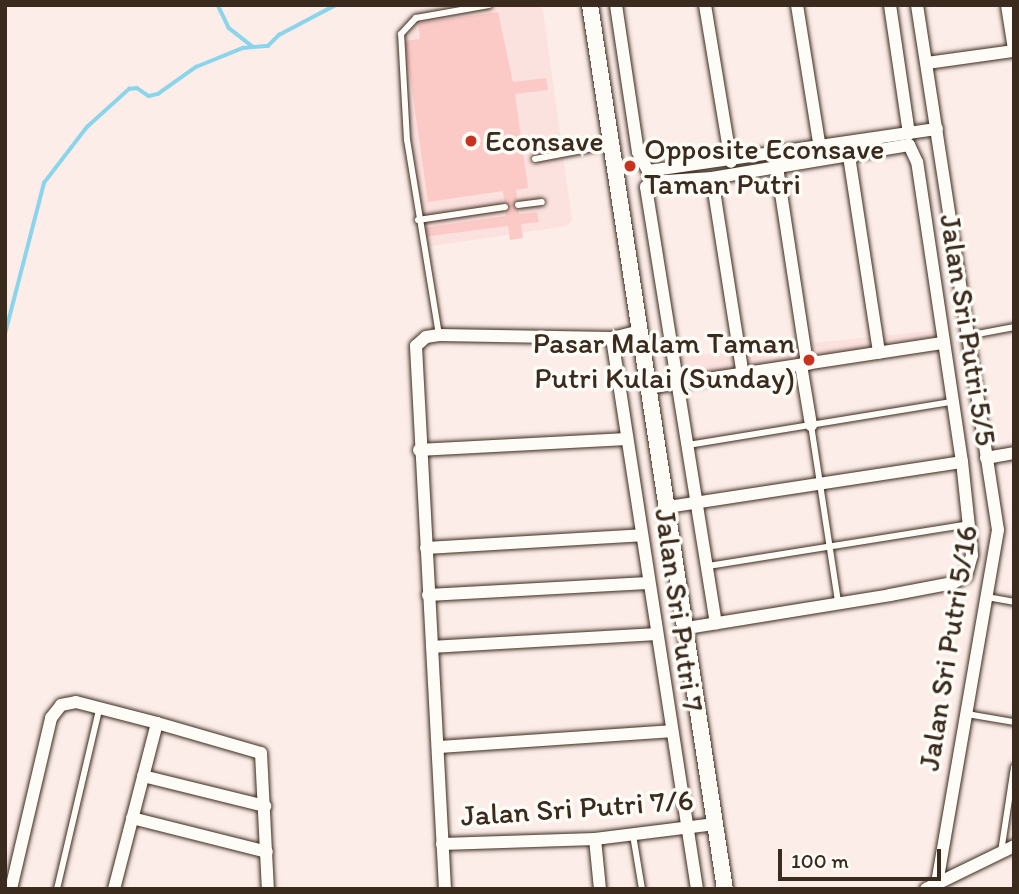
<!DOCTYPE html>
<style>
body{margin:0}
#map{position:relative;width:1019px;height:894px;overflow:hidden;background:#fcede9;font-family:Itim,sans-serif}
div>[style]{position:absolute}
.built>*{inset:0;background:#fce2df;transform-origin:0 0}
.stream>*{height:3.5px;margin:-1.75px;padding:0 1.75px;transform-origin:1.75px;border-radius:1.75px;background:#8bd5ec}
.building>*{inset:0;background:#fbcac7}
.roads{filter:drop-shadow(0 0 2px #3b2a1e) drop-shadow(0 0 2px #3b2a1e)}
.lane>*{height:6px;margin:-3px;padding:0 3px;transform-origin:3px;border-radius:3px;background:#fdfcf7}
.street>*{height:12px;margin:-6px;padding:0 6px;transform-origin:6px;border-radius:6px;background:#fdfcf7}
.secondary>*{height:16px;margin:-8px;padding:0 8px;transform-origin:8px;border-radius:8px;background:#fdfcf7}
.dots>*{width:19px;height:19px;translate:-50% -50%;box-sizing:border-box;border:4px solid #fdfcf7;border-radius:50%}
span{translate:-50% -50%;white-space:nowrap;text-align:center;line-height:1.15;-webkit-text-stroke:7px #fdfcf7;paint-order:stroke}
.poi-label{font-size:30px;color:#3b2a1e}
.left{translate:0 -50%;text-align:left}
.right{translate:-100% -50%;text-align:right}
.street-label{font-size:30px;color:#3b2a1e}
.frame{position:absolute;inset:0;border:7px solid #3b2a1e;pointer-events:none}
.scale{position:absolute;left:778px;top:849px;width:163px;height:32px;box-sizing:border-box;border:4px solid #3b2a1e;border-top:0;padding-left:9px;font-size:21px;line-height:24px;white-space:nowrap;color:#3b2a1e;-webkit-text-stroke:5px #fdfcf7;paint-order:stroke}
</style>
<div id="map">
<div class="built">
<i style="clip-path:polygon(500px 5px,540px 5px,543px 10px,572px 220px,567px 226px,426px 247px,409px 140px,403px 38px,409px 25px,418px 20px)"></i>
<i style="left:946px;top:329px;width:19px;height:283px;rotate:84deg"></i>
</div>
<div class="stream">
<i style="left:218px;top:5px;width:25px;rotate:64deg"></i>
<i style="left:229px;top:28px;width:29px;rotate:38deg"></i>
<i style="left:5px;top:334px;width:156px;rotate:-75.5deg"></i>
<i style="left:44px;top:183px;width:71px;rotate:-52.5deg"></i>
<i style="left:87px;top:127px;width:57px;rotate:-42.1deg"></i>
<i style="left:129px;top:89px;width:8px;rotate:-7deg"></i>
<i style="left:137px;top:88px;width:14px;rotate:34deg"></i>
<i style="left:149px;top:96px;width:9px;rotate:-13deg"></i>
<i style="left:158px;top:94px;width:47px;rotate:-35.4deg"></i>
<i style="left:196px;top:67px;width:51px;rotate:-22deg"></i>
<i style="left:243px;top:48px;width:25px;rotate:-5deg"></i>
<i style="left:268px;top:46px;width:16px;rotate:-45deg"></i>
<i style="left:279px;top:35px;width:64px;rotate:-27.8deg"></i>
</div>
<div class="building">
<i style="clip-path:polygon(498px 12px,513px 82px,546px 78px,548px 90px,515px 94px,528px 188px,516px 190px,519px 214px,537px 212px,539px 222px,521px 224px,523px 238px,510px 240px,508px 226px,423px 237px,422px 228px,506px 216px,503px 191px,428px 202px,405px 41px,420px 39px,418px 23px)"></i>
</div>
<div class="roads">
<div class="lane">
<i style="left:535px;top:159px;width:75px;rotate:-10.7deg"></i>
<i style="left:518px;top:205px;width:24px;rotate:-7deg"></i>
<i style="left:418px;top:220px;width:88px;rotate:-8.5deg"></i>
<i style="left:439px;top:335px;width:198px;rotate:-99.3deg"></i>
<i style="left:407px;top:140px;width:106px;rotate:-93.2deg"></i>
<i style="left:401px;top:34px;width:22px;rotate:-47deg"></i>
<i style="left:416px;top:18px;width:74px;rotate:-10.1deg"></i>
<i style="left:967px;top:336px;width:48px;rotate:-10.8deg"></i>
<i style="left:811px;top:425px;width:179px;rotate:81.3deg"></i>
<i style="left:688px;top:445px;width:267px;rotate:-9.3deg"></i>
<i style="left:708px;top:566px;width:264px;rotate:-9.1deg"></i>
<i style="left:987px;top:597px;width:27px;rotate:10deg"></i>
<i style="left:967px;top:714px;width:48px;rotate:9.7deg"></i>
<i style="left:633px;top:835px;width:55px;rotate:80.5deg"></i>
<i style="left:1001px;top:852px;width:86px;rotate:-81.3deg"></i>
<i style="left:57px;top:889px;width:184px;rotate:-76.8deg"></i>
</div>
<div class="street">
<i style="left:616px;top:5px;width:149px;rotate:81.5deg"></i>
<i style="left:638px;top:152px;width:21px;rotate:62deg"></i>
<i style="left:648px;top:171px;width:292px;rotate:-8.3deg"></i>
<i style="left:705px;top:5px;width:159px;rotate:80.6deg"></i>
<i style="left:797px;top:5px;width:146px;rotate:80.9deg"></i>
<i style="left:890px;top:5px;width:130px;rotate:81.6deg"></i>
<i style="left:917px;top:5px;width:531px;rotate:81.23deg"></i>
<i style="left:998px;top:530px;width:358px;rotate:99.8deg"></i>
<i style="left:1007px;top:5px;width:45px;rotate:81deg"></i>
<i style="left:927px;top:63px;width:88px;rotate:-7.9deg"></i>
<i style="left:849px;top:156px;width:199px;rotate:81.3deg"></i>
<i style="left:777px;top:167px;width:199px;rotate:81.3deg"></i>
<i style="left:712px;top:178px;width:199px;rotate:81.1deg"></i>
<i style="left:612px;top:338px;width:558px;rotate:81.23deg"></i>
<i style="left:801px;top:365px;width:61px;rotate:80.5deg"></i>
<i style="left:648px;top:388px;width:298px;rotate:-8.7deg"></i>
<i style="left:419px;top:450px;width:207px;rotate:-3deg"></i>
<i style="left:986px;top:458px;width:28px;rotate:-10deg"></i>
<i style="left:668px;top:507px;width:297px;rotate:-8.7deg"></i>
<i style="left:426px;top:548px;width:216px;rotate:-3.4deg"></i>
<i style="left:428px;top:595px;width:220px;rotate:-3.1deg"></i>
<i style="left:687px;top:628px;width:206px;rotate:-9.2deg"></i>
<i style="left:890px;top:595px;width:64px;rotate:-10.8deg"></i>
<i style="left:953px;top:583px;width:15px;rotate:-28deg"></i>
<i style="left:966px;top:576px;width:22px;rotate:-74deg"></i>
<i style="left:972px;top:555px;width:94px;rotate:-96.1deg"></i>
<i style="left:962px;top:462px;width:303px;rotate:-98.5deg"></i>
<i style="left:917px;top:162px;width:19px;rotate:-115deg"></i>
<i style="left:909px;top:145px;width:200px;rotate:170.5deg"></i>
<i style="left:712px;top:178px;width:61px;rotate:176.2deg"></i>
<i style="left:651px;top:182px;width:7px;rotate:135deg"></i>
<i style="left:646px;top:187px;width:442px;rotate:80.9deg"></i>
<i style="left:432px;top:647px;width:224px;rotate:-3.3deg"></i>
<i style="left:157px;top:723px;width:108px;rotate:16.1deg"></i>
<i style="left:261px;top:753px;width:136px;rotate:87.1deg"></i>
<i style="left:438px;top:747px;width:234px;rotate:-3.9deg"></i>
<i style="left:143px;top:776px;width:126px;rotate:13.8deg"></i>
<i style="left:132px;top:818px;width:139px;rotate:14.1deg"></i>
<i style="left:595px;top:839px;width:50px;rotate:84.3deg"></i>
<i style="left:442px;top:844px;width:153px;rotate:-1.9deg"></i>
<i style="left:595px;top:839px;width:121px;rotate:-7.1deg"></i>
<i style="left:11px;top:889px;width:176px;rotate:-76.8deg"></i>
<i style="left:51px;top:718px;width:16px;rotate:-52deg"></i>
<i style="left:61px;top:705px;width:15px;rotate:-11deg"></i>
<i style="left:76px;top:702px;width:84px;rotate:14.5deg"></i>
<i style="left:157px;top:723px;width:171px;rotate:104.5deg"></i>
<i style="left:445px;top:889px;width:544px;rotate:-93.06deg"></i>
<i style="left:416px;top:346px;width:13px;rotate:-42deg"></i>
<i style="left:426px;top:337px;width:13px;rotate:-9deg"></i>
<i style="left:439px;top:335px;width:173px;rotate:1deg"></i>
<i style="left:612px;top:338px;width:29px;rotate:-14deg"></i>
<i style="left:926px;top:889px;width:98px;rotate:-26deg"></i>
</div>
<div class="secondary">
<i style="left:590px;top:5px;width:894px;rotate:81.32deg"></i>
</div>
</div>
<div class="dots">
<i style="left:471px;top:141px;background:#c8321e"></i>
<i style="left:630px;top:166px;background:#c8321e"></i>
<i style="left:809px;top:360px;background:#c8321e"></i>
</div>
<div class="poi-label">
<span class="left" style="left:485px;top:141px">Econsave</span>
<span class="left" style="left:644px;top:166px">Opposite Econsave<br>Taman Putri</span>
<span class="right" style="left:795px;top:360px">Pasar Malam Taman<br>Putri Kulai (Sunday)</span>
</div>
<div class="street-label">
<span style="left:968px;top:330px;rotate:81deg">Jalan Sri Putri 5/5</span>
<span style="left:679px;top:610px;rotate:82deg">Jalan Sri Putri 7</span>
<span style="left:948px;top:648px;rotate:-81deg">Jalan Sri Putri 5/16</span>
<span style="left:577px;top:808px;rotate:-4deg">Jalan Sri Putri 7/6</span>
</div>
<div class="frame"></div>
<div class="scale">100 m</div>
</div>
